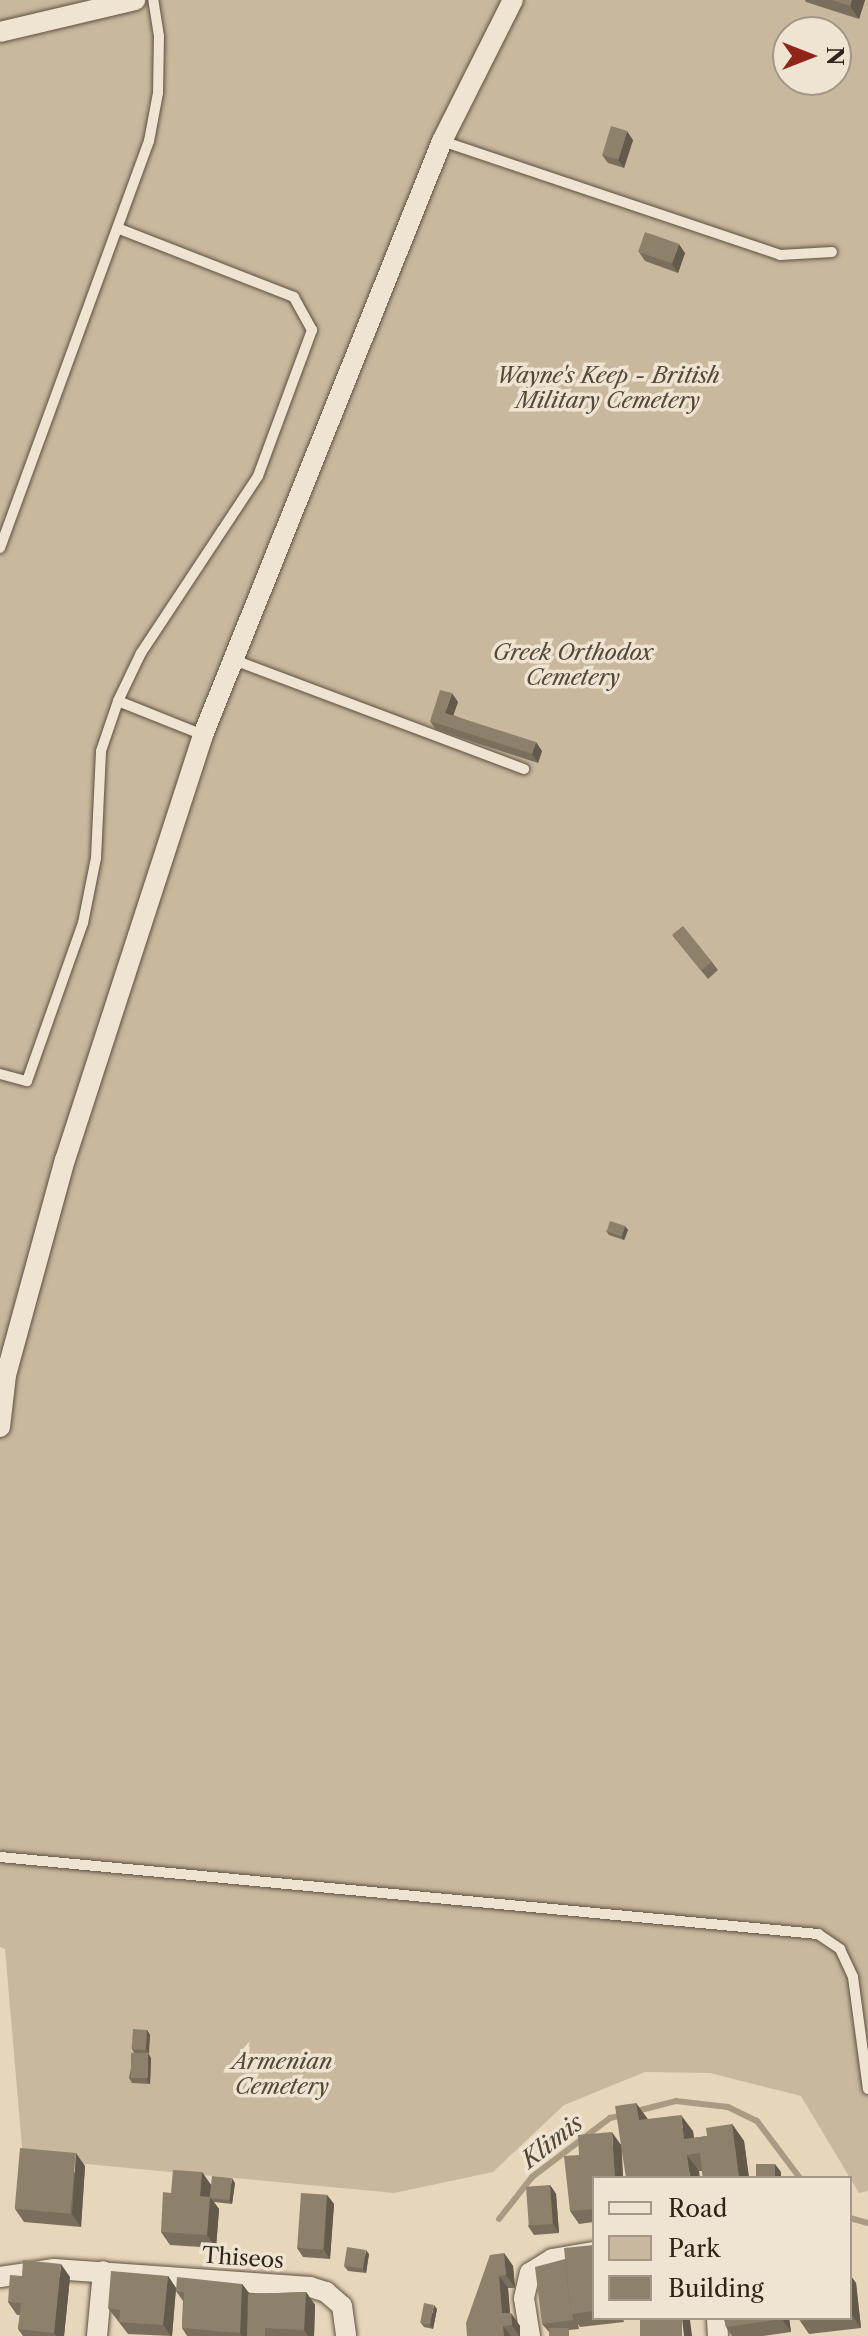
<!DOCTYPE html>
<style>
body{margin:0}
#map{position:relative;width:868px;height:2336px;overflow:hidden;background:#e6d6ba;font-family:"Libre Caslon Text",serif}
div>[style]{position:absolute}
.green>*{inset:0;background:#c7b89e}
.stream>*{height:6px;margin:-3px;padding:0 3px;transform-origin:3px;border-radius:3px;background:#a89a83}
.roads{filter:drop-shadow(0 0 2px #5d5140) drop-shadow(0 0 2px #5d5140)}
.lane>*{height:10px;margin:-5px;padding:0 5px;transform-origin:5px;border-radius:5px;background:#efe4d2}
.street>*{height:20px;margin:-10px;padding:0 10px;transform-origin:10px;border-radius:10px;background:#efe4d2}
.wall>*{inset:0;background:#7a6f5d}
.shaded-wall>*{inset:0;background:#635a4c}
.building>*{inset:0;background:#8e816c;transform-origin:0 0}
span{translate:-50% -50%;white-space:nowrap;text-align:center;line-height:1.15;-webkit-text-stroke:7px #efe4d2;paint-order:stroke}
.park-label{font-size:22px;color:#554a3a;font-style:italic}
.street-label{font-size:22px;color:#2f2518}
.water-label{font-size:24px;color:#534838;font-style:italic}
.legend{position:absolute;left:592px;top:2176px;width:260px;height:144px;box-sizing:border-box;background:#efe4d2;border:2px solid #a29888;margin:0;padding:10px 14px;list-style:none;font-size:24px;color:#2f2518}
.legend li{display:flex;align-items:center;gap:16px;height:40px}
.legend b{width:40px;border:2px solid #a29888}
.north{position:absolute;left:772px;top:16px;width:80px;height:80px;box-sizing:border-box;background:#efe4d2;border:2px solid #a29888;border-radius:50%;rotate:90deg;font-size:22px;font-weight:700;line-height:32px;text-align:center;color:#2f2518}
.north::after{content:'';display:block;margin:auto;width:28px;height:36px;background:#8f2418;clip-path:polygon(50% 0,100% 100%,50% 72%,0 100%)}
</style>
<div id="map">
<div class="green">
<i style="clip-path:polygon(evenodd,0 0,868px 0,868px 2191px,859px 2193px,801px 2096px,710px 2073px,645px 2072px,564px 2105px,493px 2172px,394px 2193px,23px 2158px,5px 1949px,0 1947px,0 0,788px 32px,836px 32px,836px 80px,788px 80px,788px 32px)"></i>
</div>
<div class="stream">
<i style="left:633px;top:2112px;width:44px;rotate:-14.3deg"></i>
<i style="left:676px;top:2101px;width:52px;rotate:6.6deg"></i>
<i style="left:728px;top:2107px;width:32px;rotate:26deg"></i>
<i style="left:757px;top:2121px;width:71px;rotate:53deg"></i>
<i style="left:850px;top:2218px;width:19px;rotate:16deg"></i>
<i style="left:499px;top:2219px;width:53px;rotate:-51.8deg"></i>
<i style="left:532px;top:2177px;width:98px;rotate:-37.1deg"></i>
<i style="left:610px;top:2118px;width:13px;rotate:-13deg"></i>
</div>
<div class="roads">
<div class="lane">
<i style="left:442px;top:141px;width:357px;rotate:18.6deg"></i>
<i style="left:780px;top:255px;width:52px;rotate:-3.3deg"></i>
<i style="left:0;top:548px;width:433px;rotate:-69.9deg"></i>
<i style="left:149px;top:141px;width:49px;rotate:-79.4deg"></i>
<i style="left:158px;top:93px;width:57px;rotate:-89deg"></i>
<i style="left:159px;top:36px;width:36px;rotate:-99deg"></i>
<i style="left:234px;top:660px;width:310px;rotate:20.6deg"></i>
<i style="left:118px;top:701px;width:92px;rotate:21.8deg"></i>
<i style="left:0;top:1074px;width:28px;rotate:15deg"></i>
<i style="left:27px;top:1081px;width:168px;rotate:-70.5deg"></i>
<i style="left:83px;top:923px;width:66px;rotate:-78.7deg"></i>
<i style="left:96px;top:858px;width:107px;rotate:-87.3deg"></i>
<i style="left:101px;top:751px;width:53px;rotate:-71.2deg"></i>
<i style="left:118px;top:701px;width:53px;rotate:-64.4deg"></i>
<i style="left:141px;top:653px;width:212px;rotate:-56.5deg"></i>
<i style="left:258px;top:476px;width:156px;rotate:-69.7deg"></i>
<i style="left:312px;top:330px;width:38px;rotate:-119deg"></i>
<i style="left:294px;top:297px;width:187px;rotate:-158.7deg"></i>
<i style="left:0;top:1857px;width:822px;rotate:5.38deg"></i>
<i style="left:818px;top:1934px;width:27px;rotate:34deg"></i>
<i style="left:840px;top:1949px;width:31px;rotate:65deg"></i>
<i style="left:853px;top:1977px;width:113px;rotate:82.4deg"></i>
</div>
<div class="street">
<i style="left:0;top:32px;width:139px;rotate:-13.3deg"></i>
<i style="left:0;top:1427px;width:52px;rotate:-83.4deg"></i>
<i style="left:6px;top:1375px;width:223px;rotate:-74.7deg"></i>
<i style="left:65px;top:1160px;width:447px;rotate:-72deg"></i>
<i style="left:203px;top:735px;width:640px;rotate:-68.08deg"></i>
<i style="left:442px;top:141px;width:158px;rotate:-63.3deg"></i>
<i style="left:0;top:2277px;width:55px;rotate:-8.4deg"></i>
<i style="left:54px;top:2269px;width:257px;rotate:4deg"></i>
<i style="left:310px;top:2287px;width:17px;rotate:17deg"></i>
<i style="left:326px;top:2292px;width:21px;rotate:41deg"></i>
<i style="left:342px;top:2306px;width:30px;rotate:82deg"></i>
<i style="left:717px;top:2318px;width:18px;rotate:87deg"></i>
<i style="left:97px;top:2336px;width:65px;rotate:-84.7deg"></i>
<i style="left:530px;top:2336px;width:38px;rotate:-99deg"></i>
<i style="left:524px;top:2298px;width:26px;rotate:-77deg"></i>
<i style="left:530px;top:2273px;width:26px;rotate:-32deg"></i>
<i style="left:552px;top:2259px;width:43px;rotate:-9.5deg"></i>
</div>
</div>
<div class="wall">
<i style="clip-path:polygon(805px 0,865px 0,859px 19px,806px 2px)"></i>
<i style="clip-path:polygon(633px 140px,624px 168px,608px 163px,602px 155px)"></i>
<i style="clip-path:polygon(639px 252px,685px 253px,678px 273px,645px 261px)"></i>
<i style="clip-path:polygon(458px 702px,453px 715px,542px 751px,538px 763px,436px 730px,430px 721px)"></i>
<i style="clip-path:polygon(672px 935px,712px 962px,718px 970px,708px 979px)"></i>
<i style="clip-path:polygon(628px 1230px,624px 1240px,609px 1235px,606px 1231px)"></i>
<i style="clip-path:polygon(147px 2030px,150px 2035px,148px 2054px,151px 2058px,150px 2084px,132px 2083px,129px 2078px,134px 2053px,132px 2049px)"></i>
<i style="clip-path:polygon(636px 2103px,648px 2119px,693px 2131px,694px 2138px,707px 2136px,732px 2124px,744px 2141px,749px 2178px,703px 2178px,702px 2171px,699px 2171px,622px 2151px,623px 2178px,594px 2178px,594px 2222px,579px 2224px,570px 2211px,579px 2155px,621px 2144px)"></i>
<i style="clip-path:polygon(85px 2166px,81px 2227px,24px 2222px,15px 2209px)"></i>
<i style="clip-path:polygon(202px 2172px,211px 2185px,235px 2183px,232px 2204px,214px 2202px,219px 2209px,216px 2248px,170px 2245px,161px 2232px,171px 2193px)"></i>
<i style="clip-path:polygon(550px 2185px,556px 2194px,559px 2233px,534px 2235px,528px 2226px)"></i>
<i style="clip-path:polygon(327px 2195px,334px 2204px,330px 2259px,303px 2257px,297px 2248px)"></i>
<i style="clip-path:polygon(594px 2245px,594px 2318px,623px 2318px,624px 2322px,580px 2327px,578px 2324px,579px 2329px,549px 2332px,542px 2324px,565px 2259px)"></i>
<i style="clip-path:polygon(504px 2253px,513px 2266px,515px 2288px,508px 2288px,510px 2313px,520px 2326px,520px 2336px,467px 2336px)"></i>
<i style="clip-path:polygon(369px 2254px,366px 2273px,348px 2271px,344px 2266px)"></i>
<i style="clip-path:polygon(850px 2275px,856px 2283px,861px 2328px,809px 2334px,800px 2321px,799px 2318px,850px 2318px)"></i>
<i style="clip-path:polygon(22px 2276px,70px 2277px,64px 2336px,23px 2336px,18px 2329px,20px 2315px,17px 2315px,8px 2302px)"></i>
<i style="clip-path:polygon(168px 2276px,176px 2288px,172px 2336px,128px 2334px,108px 2308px)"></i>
<i style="clip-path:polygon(242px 2284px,250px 2294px,306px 2292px,315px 2305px,314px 2336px,187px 2336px,182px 2328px,183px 2301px,176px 2291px)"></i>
<i style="clip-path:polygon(437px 2309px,433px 2329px,424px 2327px,421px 2323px)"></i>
<i style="clip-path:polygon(724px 2318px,789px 2318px,791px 2332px,763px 2336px,732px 2336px,726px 2327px)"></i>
</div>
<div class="shaded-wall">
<i style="clip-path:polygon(852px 0,865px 0,859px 19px,850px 6px)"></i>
<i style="clip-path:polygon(627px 131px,633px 140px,624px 168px,618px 160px)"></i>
<i style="clip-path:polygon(679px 244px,685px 253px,678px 273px,672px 264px)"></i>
<i style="clip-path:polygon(452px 693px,458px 702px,451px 722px,445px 713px)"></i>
<i style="clip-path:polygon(536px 742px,542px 751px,538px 763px,532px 754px)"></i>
<i style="clip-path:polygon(625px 1226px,628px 1230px,624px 1240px,621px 1236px)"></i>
<i style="clip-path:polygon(147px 2030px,150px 2035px,149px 2054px,146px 2049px)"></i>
<i style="clip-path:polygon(148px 2053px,151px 2058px,150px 2084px,147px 2080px)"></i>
<i style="clip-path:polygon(636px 2103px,648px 2120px,639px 2120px)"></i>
<i style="clip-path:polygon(681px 2115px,693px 2131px,696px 2155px,684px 2139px)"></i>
<i style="clip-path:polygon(732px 2124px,744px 2141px,749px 2178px,739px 2178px)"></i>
<i style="clip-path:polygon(612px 2132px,621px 2145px,623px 2178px,615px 2178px)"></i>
<i style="clip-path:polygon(76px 2153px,85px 2166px,81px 2227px,72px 2214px)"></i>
<i style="clip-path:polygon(687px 2155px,699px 2171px,700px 2178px,690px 2178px)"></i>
<i style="clip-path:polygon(775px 2164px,781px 2172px,781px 2178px,775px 2178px)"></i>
<i style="clip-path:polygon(202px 2172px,211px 2185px,210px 2197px,219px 2209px,216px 2248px,207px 2235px,200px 2196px)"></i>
<i style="clip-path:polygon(232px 2178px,235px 2183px,232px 2204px,229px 2200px)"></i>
<i style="clip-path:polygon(550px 2185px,556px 2194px,559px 2233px,553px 2224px)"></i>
<i style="clip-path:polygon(327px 2195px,334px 2204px,330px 2259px,324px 2250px)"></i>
<i style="clip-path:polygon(366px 2250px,369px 2254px,366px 2273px,363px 2269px)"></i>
<i style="clip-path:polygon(504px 2253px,513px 2266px,515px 2288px,506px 2275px)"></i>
<i style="clip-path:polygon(61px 2264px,70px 2277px,64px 2336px,56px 2336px,54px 2333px)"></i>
<i style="clip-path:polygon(850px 2275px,856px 2283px,861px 2328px,852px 2315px,850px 2297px)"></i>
<i style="clip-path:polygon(168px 2276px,176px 2288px,172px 2336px,171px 2336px,163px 2325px)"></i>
<i style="clip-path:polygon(499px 2276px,508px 2288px,511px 2326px,502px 2313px)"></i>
<i style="clip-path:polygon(242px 2284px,251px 2296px,249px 2336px,242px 2336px,240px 2333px)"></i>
<i style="clip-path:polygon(306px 2292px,315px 2305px,314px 2336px,308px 2336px,304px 2330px)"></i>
<i style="clip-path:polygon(434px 2305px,437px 2309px,433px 2329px,430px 2325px)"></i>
<i style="clip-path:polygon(511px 2313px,520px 2326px,520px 2336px,519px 2336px,512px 2325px)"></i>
<i style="clip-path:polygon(682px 2318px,688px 2318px,690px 2320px,692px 2336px,684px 2336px)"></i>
<i style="clip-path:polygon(782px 2318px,789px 2318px,791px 2332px,782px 2319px)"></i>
<i style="clip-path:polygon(503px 2326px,511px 2336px,504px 2336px)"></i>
</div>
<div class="building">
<i style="clip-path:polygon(832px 0,852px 0,850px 6px)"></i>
<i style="left:611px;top:126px;width:17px;height:30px;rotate:17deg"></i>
<i style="left:645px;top:232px;width:36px;height:21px;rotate:19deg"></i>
<i style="clip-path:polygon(440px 690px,452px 693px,445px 713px,536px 742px,532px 754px,430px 721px)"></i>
<i style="left:683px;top:926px;width:46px;height:14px;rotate:51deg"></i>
<i style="left:610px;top:1221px;width:16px;height:11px;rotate:18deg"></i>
<i style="left:133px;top:2029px;width:14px;height:20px;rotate:4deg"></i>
<i style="left:131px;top:2053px;width:17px;height:25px"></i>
<i style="clip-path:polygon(636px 2103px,639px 2120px,681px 2115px,684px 2139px,707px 2136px,706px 2128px,732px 2124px,739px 2178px,703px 2178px,700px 2153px,687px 2155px,690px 2178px,626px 2178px,615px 2106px)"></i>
<i style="clip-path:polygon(612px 2132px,615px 2178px,594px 2178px,594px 2209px,570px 2211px,564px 2156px,579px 2155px,578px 2135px)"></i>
<i style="left:20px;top:2148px;width:56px;height:61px;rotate:5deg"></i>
<i style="left:756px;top:2164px;width:19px;height:14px"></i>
<i style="clip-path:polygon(173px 2170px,202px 2172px,200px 2196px,210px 2197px,207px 2235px,161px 2232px,163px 2192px,171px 2193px)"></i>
<i style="left:212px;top:2176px;width:20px;height:22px;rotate:6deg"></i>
<i style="left:550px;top:2185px;width:39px;height:24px;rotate:86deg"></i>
<i style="left:301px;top:2193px;width:26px;height:55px;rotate:4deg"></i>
<i style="clip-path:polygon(594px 2245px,594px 2311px,571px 2314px,564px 2248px)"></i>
<i style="left:347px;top:2247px;width:19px;height:19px;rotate:9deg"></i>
<i style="clip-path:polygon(504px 2253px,506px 2275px,499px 2276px,502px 2313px,511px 2313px,512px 2325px,503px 2326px,504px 2336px,467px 2336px,466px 2323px,490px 2255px)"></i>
<i style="clip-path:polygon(565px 2259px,571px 2314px,572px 2314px,573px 2320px,542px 2324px,535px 2267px)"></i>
<i style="clip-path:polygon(23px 2260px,61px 2264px,54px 2333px,18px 2329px,21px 2303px,8px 2302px,10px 2275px,22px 2276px)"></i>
<i style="clip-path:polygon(111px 2271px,168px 2276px,163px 2325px,119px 2322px,120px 2310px,108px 2308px)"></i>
<i style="clip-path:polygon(177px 2277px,242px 2284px,240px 2333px,182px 2328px,184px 2292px,176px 2291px)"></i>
<i style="clip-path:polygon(306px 2292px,304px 2330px,265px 2328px,265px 2336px,247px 2336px,248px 2294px)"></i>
<i style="left:424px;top:2303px;width:10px;height:20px;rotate:11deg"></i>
<i style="left:640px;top:2318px;width:42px;height:18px"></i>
<i style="clip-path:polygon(724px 2318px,782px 2318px,782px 2319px,726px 2327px)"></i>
<i style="clip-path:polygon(799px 2318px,824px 2318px,800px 2321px)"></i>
<i style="left:549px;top:2328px;width:20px;height:8px"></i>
</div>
<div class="park-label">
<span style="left:608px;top:388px">Wayne's Keep - British<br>Military Cemetery</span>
<span style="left:573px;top:665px">Greek Orthodox<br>Cemetery</span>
<span style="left:282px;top:2074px">Armenian<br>Cemetery</span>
</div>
<div class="street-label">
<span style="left:243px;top:2258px;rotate:4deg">Thiseos</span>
</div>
<div class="water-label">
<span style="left:552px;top:2141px;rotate:-38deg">Klimis</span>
</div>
<ul class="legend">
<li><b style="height:10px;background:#efe4d2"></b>Road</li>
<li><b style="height:22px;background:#c7b89e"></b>Park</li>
<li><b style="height:22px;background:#8e816c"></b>Building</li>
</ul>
<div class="north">N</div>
</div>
